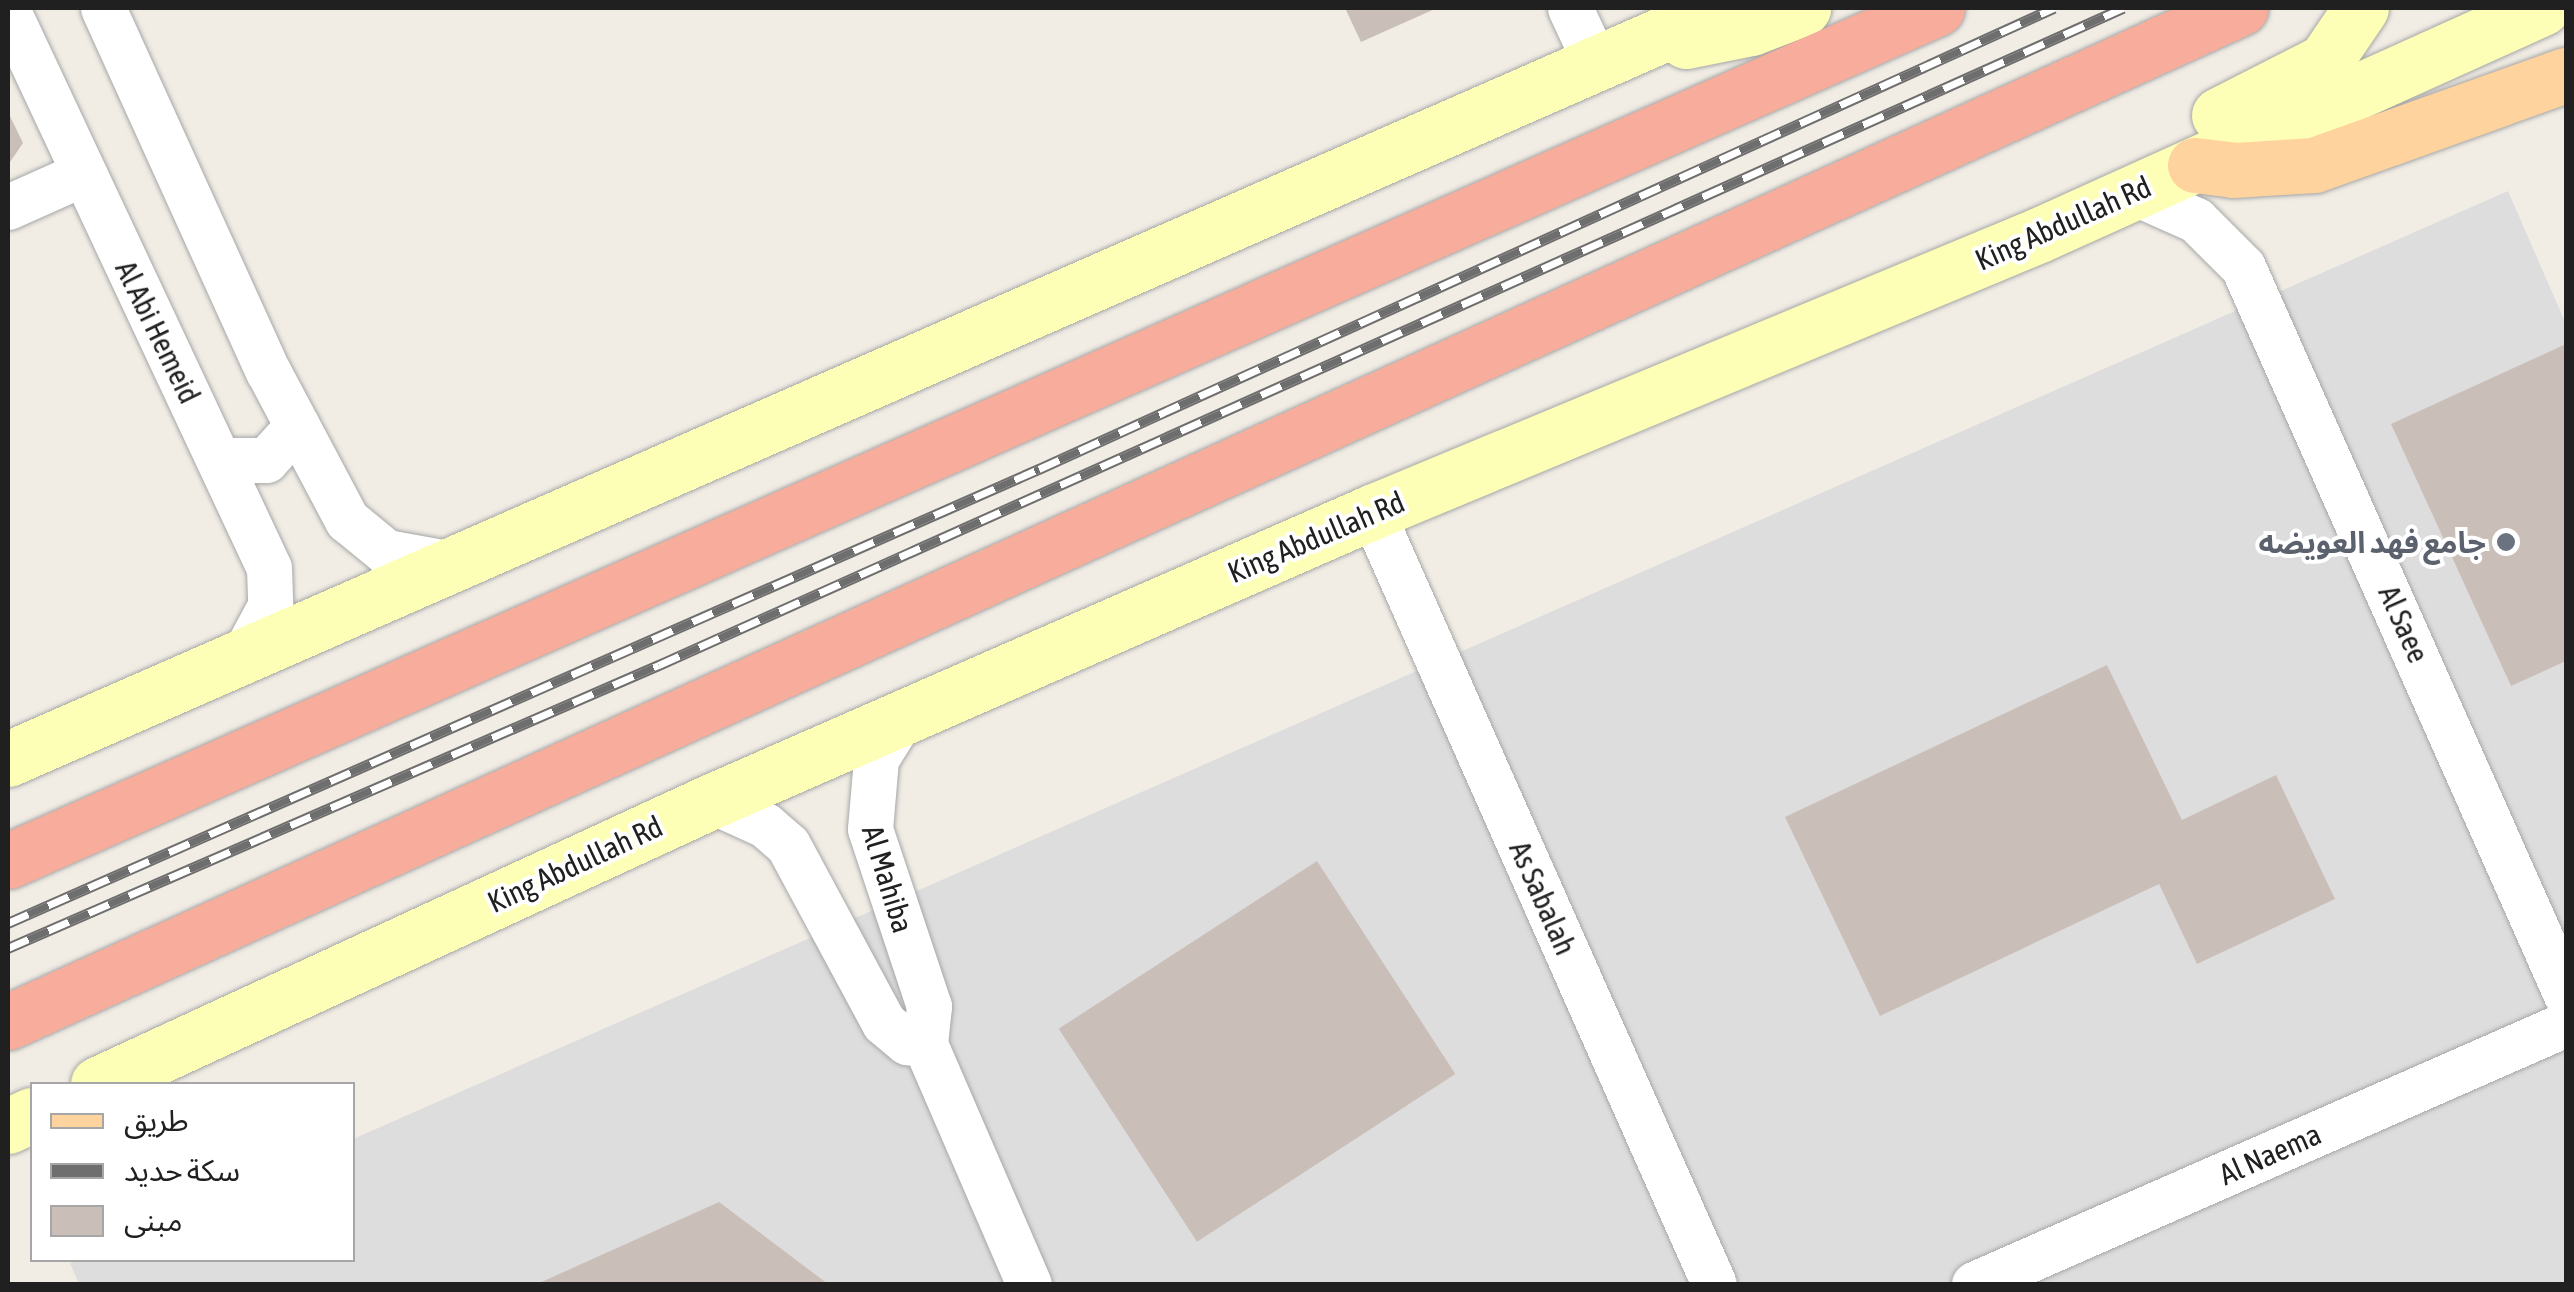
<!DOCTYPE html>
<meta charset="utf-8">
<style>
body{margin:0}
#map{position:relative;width:2574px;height:1292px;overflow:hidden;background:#f1ede5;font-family:"Asap Condensed","Noto Sans Arabic",sans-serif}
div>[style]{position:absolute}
.residential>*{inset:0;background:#dedddd}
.building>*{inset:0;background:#cabfb8;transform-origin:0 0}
.roads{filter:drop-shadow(0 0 2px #a7a7a7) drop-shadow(0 0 2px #a7a7a7)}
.minor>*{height:45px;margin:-22.5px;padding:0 22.5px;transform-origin:22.5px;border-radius:22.5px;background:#fff}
.secondary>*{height:55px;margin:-27.5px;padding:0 27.5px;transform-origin:27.5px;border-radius:27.5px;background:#fdffb6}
.primary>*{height:55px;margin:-27.5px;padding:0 27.5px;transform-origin:27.5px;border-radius:27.5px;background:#ffd39d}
.trunk>*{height:55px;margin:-27.5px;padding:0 27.5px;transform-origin:27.5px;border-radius:27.5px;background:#f7ac9c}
.rail>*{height:11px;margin-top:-5.5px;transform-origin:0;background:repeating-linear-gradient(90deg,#fff 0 22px,#6e6e6e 0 44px);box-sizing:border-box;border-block:2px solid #6e6e6e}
.dots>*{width:28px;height:28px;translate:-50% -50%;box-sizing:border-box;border:5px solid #fff;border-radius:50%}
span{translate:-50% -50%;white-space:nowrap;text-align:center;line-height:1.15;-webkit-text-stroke:8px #fff;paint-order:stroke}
.street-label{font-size:30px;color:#202020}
.worship-label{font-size:30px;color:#5b616d;font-weight:700}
.right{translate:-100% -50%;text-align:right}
.frame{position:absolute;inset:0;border:10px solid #202020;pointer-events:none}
.legend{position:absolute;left:30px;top:1082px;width:325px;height:180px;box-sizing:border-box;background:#fff;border:2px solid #a6a6a6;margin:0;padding:12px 18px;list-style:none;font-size:30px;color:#202020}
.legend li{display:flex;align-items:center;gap:20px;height:50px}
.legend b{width:50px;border:2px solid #a6a6a6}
</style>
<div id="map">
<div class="residential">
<i style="clip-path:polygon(2508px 191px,2566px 324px,2566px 1284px,79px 1284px,70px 1263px,78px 1260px,352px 1260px,353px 1139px)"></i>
</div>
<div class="building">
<i style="clip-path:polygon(1345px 8px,1437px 8px,1361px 42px)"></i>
<i style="clip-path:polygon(8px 112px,23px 143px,8px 165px)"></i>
<i style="clip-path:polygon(2566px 344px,2566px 661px,2511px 686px,2391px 424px)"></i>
<i style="clip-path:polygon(2107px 665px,2182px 820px,2276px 775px,2335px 899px,2197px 964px,2159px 884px,1880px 1016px,1785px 817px)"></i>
<i style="left:1317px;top:861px;width:254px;height:308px;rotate:57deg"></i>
<i style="clip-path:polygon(719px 1202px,828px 1284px,537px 1284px)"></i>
</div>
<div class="roads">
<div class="minor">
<i style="left:103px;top:8px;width:399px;rotate:65.6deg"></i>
<i style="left:268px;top:371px;width:169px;rotate:62.1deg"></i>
<i style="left:347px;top:520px;width:50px;rotate:39.4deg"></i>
<i style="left:386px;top:552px;width:62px;rotate:10.2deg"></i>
<i style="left:1570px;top:8px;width:62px;rotate:65.1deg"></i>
<i style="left:8px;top:11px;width:615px;rotate:64.89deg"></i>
<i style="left:269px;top:568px;width:38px;rotate:88deg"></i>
<i style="left:270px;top:606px;width:57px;rotate:118.4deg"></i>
<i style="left:2135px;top:193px;width:67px;rotate:23.9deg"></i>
<i style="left:2196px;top:220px;width:66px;rotate:45deg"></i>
<i style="left:2243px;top:267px;width:796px;rotate:66.07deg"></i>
<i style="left:8px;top:207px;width:81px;rotate:-24deg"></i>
<i style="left:219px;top:460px;width:47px"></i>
<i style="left:266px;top:460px;width:46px;rotate:-47.6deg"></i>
<i style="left:1372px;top:512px;width:844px;rotate:66.11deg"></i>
<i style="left:901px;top:719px;width:47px;rotate:122deg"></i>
<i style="left:876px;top:759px;width:70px;rotate:94.9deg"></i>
<i style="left:870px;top:829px;width:187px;rotate:71.6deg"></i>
<i style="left:929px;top:1006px;width:38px;rotate:96deg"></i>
<i style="left:925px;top:1044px;width:262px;rotate:66.6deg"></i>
<i style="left:712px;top:801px;width:58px;rotate:24.4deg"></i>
<i style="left:765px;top:825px;width:30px;rotate:41deg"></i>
<i style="left:788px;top:845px;width:202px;rotate:61.7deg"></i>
<i style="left:884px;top:1023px;width:30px;rotate:40deg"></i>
<i style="left:907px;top:1042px;width:18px;rotate:6deg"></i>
<i style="left:1974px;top:1284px;width:647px;rotate:-23.71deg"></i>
</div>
<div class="secondary">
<i style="left:1686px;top:41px;width:66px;rotate:-11.3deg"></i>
<i style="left:1751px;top:28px;width:56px;rotate:-21deg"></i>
<i style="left:2219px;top:115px;width:119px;rotate:-27deg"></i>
<i style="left:2325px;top:61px;width:64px;rotate:-55.8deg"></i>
<i style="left:8px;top:759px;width:1872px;rotate:-23.65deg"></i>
<i style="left:98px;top:1084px;width:676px;rotate:-24.75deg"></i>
<i style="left:712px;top:801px;width:721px;rotate:-23.65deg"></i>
<i style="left:1372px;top:512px;width:722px;rotate:-22.55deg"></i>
<i style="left:2039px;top:235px;width:552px;rotate:-24.29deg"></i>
<i style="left:8px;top:1126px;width:26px;rotate:-25deg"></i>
</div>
<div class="primary">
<i style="left:2195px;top:165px;width:38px;rotate:7deg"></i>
<i style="left:2233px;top:170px;width:81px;rotate:-3.5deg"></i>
<i style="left:2314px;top:165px;width:268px;rotate:-19.7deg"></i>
</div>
<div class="trunk">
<i style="left:8px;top:861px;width:2109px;rotate:-23.85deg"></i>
<i style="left:8px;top:1022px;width:2452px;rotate:-24.43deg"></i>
</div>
</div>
<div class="rail">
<i style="left:8px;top:923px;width:1127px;rotate:-23.77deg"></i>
<i style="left:1039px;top:469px;width:1115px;rotate:-24.43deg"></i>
<i style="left:8px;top:948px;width:710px;rotate:-23.5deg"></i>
<i style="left:659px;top:665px;width:1605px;rotate:-24.17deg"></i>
</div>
<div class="dots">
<i style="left:2506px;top:542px;background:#6b7280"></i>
</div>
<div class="street-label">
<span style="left:2063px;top:223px;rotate:-24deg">King Abdullah Rd</span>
<span style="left:158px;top:332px;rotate:64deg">Al Abi Hemeid</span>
<span style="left:1316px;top:537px;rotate:-23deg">King Abdullah Rd</span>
<span style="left:2404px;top:624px;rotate:66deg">Al Saee</span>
<span style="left:575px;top:864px;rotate:-25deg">King Abdullah Rd</span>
<span style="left:888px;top:879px;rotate:73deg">Al Mahiba</span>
<span style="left:1543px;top:898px;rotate:66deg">As Sabalah</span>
<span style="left:2270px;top:1154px;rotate:-24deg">Al Naema</span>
</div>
<div class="worship-label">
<span class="right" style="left:2486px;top:542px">جامع فهد العويضه</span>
</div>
<div class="frame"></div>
<ul class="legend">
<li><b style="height:12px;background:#ffd39d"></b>طريق</li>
<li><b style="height:12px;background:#6e6e6e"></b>سكة حديد</li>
<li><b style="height:28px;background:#cabfb8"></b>مبنى</li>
</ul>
</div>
